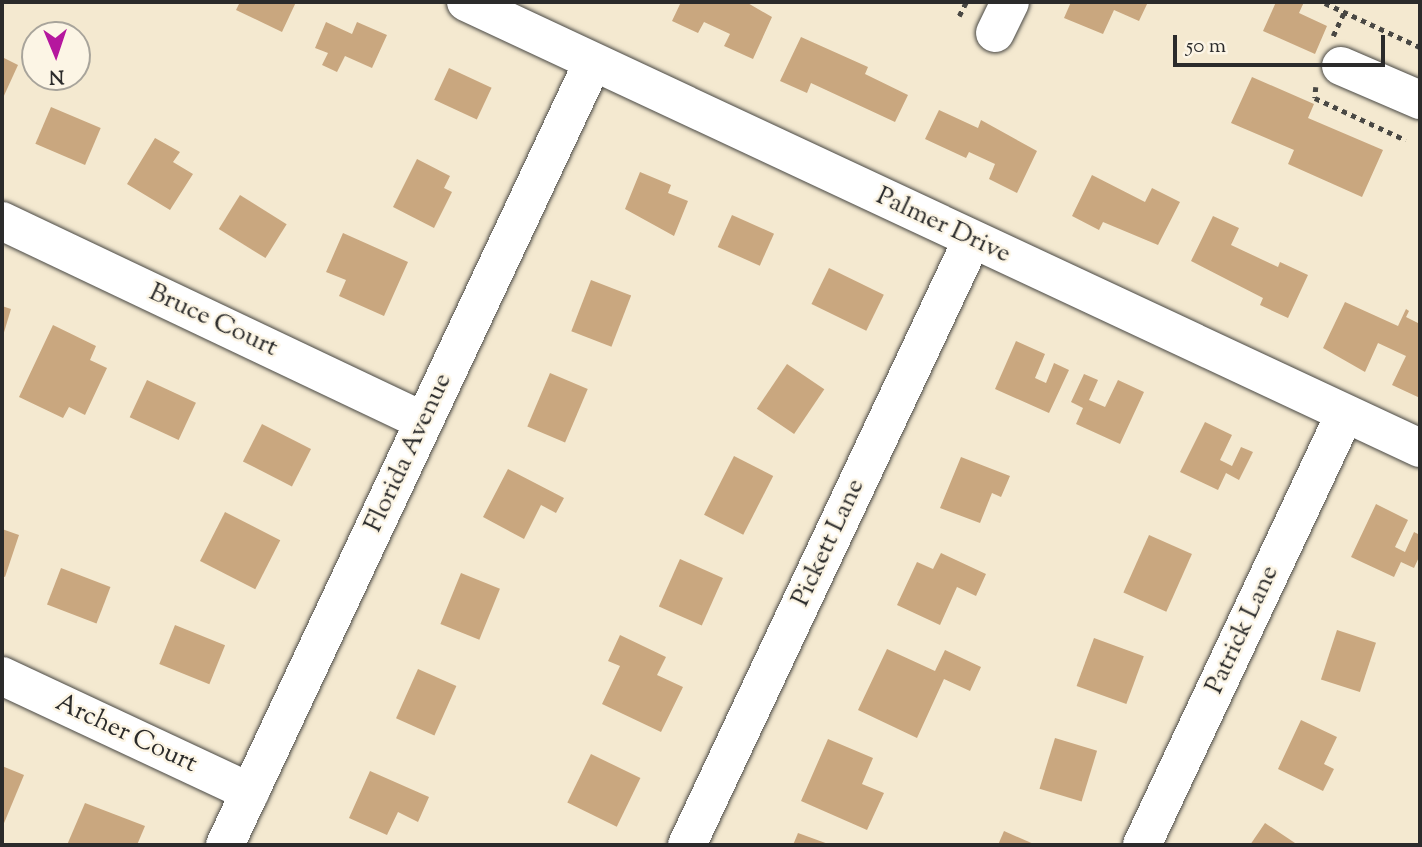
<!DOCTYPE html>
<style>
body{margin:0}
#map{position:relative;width:1422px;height:847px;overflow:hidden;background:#f4e9d0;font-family:"Sorts Mill Goudy",serif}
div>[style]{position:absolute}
.building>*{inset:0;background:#c9a77f;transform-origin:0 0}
.path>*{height:4.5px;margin-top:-2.25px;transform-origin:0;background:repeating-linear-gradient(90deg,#494844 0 5px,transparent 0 10px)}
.roads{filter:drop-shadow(0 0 2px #494844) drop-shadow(0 0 2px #494844)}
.minor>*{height:38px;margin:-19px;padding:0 19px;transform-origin:19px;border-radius:19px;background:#fff}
span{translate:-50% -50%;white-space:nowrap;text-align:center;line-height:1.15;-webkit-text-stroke:5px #fcf5e5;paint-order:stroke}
.street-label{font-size:26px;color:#2b2b2b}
.frame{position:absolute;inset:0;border:4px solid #2b2b2b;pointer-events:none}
.north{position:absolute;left:21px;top:21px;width:70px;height:70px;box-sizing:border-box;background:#fcf5e5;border:2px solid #a8a49b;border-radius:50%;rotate:178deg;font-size:19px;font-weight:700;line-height:28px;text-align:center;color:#2b2b2b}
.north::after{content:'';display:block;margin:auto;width:24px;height:32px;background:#b5179e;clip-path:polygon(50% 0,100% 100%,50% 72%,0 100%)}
.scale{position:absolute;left:1173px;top:35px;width:212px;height:32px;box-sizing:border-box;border:4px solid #2b2b2b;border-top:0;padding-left:9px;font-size:21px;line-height:24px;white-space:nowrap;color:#2b2b2b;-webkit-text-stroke:5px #fcf5e5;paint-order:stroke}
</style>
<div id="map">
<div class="building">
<i style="clip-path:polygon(240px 2px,296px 2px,282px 32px,236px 10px)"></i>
<i style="clip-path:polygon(681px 2px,746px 2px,772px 17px,753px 59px,724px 46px,730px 34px,704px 22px,698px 33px,672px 21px)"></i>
<i style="clip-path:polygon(1071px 2px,1148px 2px,1139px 21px,1114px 10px,1103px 34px,1064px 18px)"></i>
<i style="clip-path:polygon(1276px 2px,1304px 2px,1299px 13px,1327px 26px,1315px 54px,1263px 31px)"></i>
<i style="clip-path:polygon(326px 22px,352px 34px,357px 22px,387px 35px,372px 68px,345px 56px,337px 72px,322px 65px,328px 53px,315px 48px)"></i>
<i style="clip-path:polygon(801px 37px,868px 67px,865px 74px,908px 95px,895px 122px,811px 83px,807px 93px,780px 81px)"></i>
<i style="clip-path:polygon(2px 57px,18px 65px,2px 100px)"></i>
<i style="left:449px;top:68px;width:47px;height:35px;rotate:25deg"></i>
<i style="clip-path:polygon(1252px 77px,1314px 104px,1308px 118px,1383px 150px,1362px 197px,1288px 164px,1294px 150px,1231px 123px)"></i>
<i style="left:51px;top:107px;width:54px;height:40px;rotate:23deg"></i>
<i style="clip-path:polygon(939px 110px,978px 128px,981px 120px,1037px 151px,1017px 193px,989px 179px,995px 164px,969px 152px,966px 158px,925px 139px)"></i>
<i style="clip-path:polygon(155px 138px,180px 152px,173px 162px,193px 174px,170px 210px,127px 184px)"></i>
<i style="clip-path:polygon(417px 159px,450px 176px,444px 188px,452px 192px,434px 228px,393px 207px)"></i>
<i style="clip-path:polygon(640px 172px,671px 185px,668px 193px,688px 201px,674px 236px,625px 209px)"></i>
<i style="clip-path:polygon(1092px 175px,1145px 202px,1152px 188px,1180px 202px,1158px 245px,1103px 222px,1099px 230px,1072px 216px)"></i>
<i style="left:240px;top:195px;width:55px;height:40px;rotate:32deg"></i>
<i style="left:732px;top:215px;width:46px;height:35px;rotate:24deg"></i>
<i style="clip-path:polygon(1213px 216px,1239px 228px,1231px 245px,1278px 267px,1280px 262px,1308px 275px,1288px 318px,1260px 305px,1263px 298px,1191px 261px)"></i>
<i style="clip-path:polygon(343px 233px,408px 262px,384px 316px,339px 296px,346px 280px,326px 272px)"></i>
<i style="left:829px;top:268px;width:61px;height:40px;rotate:26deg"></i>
<i style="left:591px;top:280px;width:43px;height:55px;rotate:21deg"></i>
<i style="clip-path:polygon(1345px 302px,1398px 326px,1406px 309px,1409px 311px,1406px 317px,1420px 324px,1420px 398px,1392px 385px,1406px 356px,1378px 343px,1365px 372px,1323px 348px)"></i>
<i style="clip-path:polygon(2px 306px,11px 309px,2px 339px)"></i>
<i style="clip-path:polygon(53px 325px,96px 346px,90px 360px,107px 368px,85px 415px,69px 407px,63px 418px,19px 397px)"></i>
<i style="clip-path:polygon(1016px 341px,1045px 354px,1035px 378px,1046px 383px,1054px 363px,1069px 370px,1049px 413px,995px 389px)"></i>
<i style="left:787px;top:364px;width:45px;height:54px;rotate:34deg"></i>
<i style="left:550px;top:373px;width:41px;height:58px;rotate:23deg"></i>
<i style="clip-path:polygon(1084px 374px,1098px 380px,1089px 400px,1105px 407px,1118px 380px,1144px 392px,1120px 444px,1076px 424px,1083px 408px,1071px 402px)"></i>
<i style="left:147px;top:380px;width:54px;height:41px;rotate:25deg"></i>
<i style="clip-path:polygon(1205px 422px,1232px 435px,1220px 460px,1232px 466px,1241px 447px,1253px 452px,1239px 480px,1226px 473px,1218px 490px,1180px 472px)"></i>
<i style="left:262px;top:424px;width:55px;height:42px;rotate:27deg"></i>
<i style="left:734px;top:456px;width:44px;height:66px;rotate:27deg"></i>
<i style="clip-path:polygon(961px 457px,1010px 476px,1001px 497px,992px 493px,980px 523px,940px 508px)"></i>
<i style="clip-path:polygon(508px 469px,564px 498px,556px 513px,541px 505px,524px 539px,483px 517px)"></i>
<i style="clip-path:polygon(1376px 504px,1408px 520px,1395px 547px,1405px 552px,1414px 532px,1420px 535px,1420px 555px,1414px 568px,1401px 562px,1394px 577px,1351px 557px)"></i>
<i style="left:225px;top:512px;width:62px;height:55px;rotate:27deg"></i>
<i style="clip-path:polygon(2px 529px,19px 535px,5px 577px,2px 576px)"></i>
<i style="left:1149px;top:535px;width:47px;height:63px;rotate:24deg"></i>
<i style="clip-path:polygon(941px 553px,986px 574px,976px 596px,957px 587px,940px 625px,897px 605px,917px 562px,933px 569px)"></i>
<i style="left:680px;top:559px;width:47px;height:52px;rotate:24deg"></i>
<i style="left:61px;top:568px;width:53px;height:39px;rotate:21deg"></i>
<i style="left:461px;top:573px;width:42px;height:55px;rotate:22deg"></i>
<i style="left:175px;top:625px;width:54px;height:42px;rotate:22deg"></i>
<i style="left:1337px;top:630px;width:41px;height:52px;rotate:18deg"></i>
<i style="clip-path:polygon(620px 635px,666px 657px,657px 675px,683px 687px,661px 732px,602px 704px,620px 666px,608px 661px)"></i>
<i style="left:1094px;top:638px;width:53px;height:51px;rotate:20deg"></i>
<i style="clip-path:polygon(887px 649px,935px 671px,945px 650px,981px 667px,970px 691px,944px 679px,917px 738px,858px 710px)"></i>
<i style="left:418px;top:669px;width:42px;height:54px;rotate:24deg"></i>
<i style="clip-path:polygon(1301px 720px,1337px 737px,1324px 764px,1334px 769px,1323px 791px,1278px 769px)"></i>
<i style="left:1055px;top:738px;width:44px;height:53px;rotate:17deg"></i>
<i style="clip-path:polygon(828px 739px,873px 758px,862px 784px,884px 793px,867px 830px,801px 801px)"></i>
<i style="left:591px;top:754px;width:55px;height:54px;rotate:26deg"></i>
<i style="clip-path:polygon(2px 766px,24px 775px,2px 828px)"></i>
<i style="clip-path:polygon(370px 771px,429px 797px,418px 822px,398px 812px,387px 835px,349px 818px)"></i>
<i style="clip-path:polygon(85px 803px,145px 826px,137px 845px,67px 845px)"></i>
<i style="clip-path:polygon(1265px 823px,1298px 845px,1250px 845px)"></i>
<i style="clip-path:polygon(1004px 831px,1036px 845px,998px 845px)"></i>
<i style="clip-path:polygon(798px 833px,831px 845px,793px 845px)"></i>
</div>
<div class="path">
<i style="left:1325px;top:3px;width:105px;rotate:24.9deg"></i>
<i style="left:959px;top:16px;width:16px;rotate:-63deg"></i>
<i style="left:1333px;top:36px;width:26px;rotate:-65deg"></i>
<i style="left:1316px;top:87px;width:11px;rotate:95deg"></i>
<i style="left:1315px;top:98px;width:100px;rotate:24.8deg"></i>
</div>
<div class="roads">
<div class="minor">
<i style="left:466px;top:2px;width:1053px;rotate:25.06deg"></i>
<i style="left:995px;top:33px;width:34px;rotate:-64deg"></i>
<i style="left:1341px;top:66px;width:86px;rotate:23.3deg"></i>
<i style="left:2px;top:221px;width:467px;rotate:25.4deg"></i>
<i style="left:2px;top:676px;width:274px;rotate:25.1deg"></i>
<i style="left:225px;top:845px;width:865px;rotate:-64.83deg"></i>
<i style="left:687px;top:845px;width:669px;rotate:-64.78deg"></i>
<i style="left:1142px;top:845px;width:475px;rotate:-64.8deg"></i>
</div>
</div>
<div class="street-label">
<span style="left:943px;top:226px;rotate:25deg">Palmer Drive</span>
<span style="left:213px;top:321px;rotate:25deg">Bruce Court</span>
<span style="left:409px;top:453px;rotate:-65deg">Florida Avenue</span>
<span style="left:829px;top:543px;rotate:-65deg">Pickett Lane</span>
<span style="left:1243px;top:630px;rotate:-65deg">Patrick Lane</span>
<span style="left:126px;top:734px;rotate:25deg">Archer Court</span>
</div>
<div class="frame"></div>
<div class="north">N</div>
<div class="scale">50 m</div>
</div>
